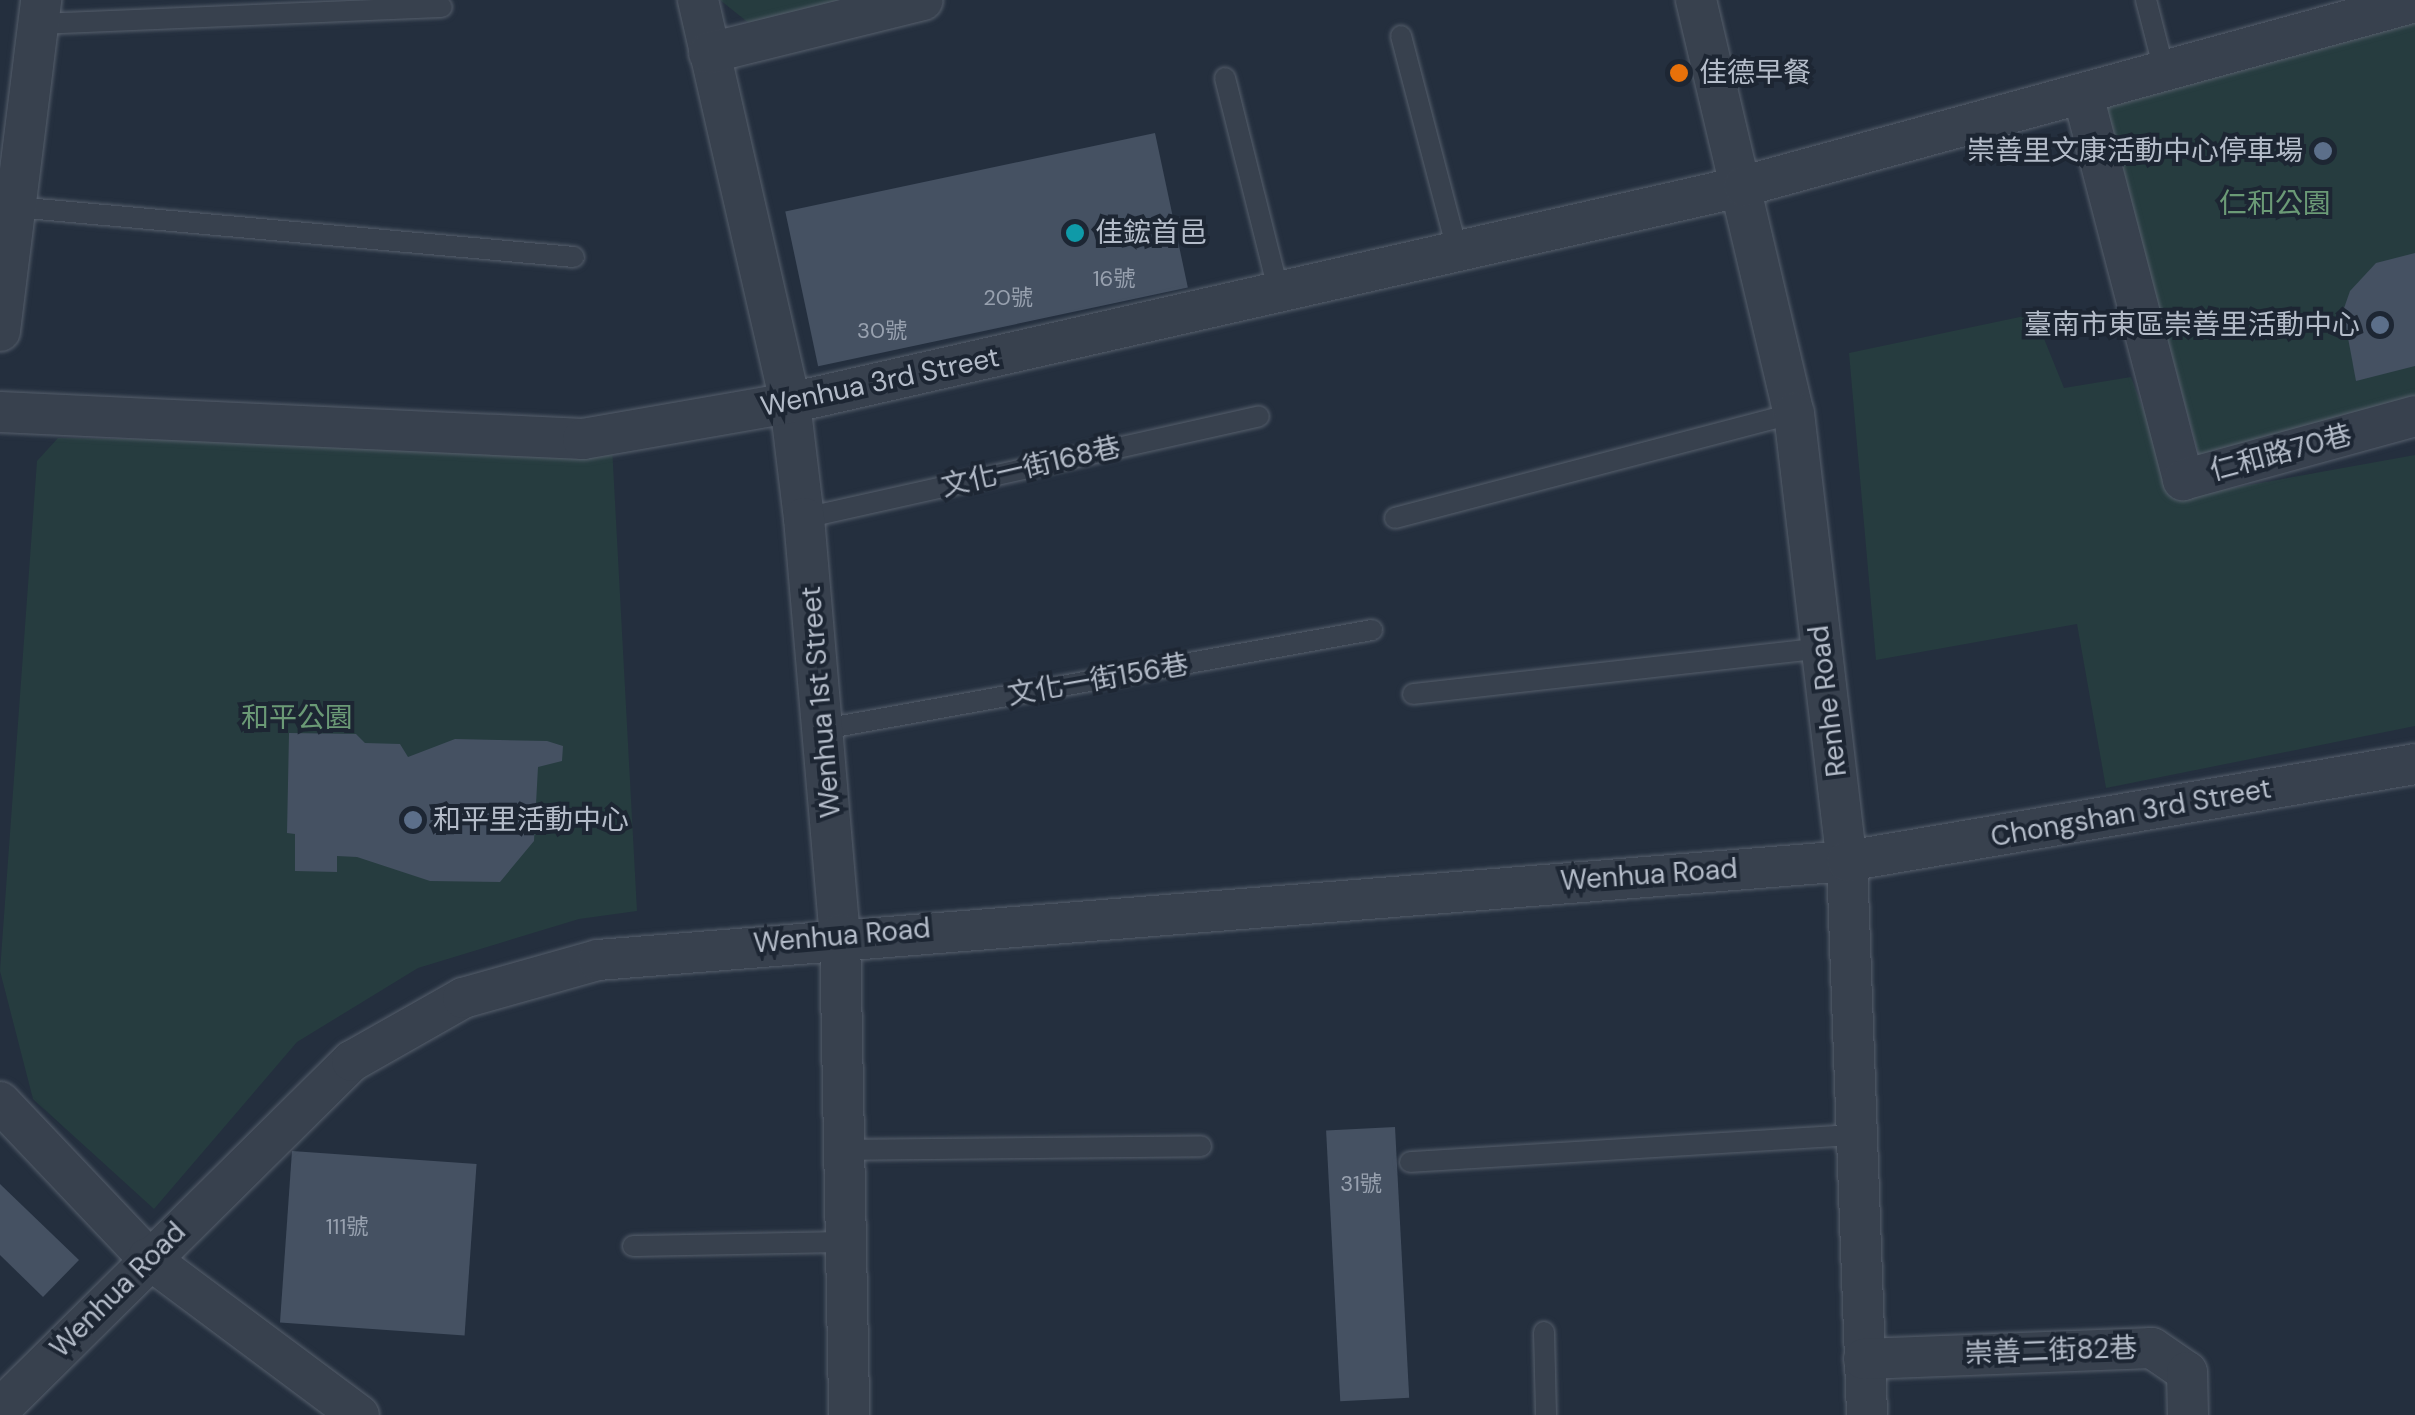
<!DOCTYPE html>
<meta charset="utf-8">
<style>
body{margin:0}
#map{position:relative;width:2415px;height:1415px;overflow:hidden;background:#242f3e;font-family:"DM Sans","Noto Sans TC",sans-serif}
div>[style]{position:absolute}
.green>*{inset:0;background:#263c3f}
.building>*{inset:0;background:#455162;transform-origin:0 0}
.roads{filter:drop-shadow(0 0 2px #565f6c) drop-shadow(0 0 2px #565f6c)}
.service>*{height:20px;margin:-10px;padding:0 10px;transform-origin:10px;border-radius:10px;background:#38414e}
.minor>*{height:40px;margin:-20px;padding:0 20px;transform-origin:20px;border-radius:20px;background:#38414e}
.dots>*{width:28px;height:28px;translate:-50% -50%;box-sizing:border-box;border:5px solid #1d2633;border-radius:50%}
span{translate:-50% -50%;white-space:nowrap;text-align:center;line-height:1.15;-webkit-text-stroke:8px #1d2633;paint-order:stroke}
.number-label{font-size:22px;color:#98a1af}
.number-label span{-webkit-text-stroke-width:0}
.poi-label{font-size:28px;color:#b4bcc9}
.left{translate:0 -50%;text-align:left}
.right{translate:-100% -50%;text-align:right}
.park-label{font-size:28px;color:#6b9a76}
.street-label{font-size:28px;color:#b4bcc9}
</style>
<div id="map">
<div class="green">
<i style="clip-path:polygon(720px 0,843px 0,750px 24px)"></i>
<i style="clip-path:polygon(2415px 17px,2415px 398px,2199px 456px,2104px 105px)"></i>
<i style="clip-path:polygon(2034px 314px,2064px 388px,2131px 377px,2177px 498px,2415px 455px,2415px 726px,2106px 788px,2077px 624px,1876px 660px,1849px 353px)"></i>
<i style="clip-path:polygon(58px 438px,612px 446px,637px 911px,579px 919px,418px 968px,297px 1042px,154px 1209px,33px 1099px,0 971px,37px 461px)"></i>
</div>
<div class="building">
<i style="left:1155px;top:133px;width:158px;height:378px;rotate:78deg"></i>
<i style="clip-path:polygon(2415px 253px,2415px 366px,2356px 381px,2343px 311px,2350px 291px,2376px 263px)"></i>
<i style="clip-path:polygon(289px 733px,356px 734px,365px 743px,400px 744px,408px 757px,455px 739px,547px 741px,563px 746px,562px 761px,538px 767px,534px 841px,500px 882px,430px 881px,357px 857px,337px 856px,337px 872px,295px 871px,295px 834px,287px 833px)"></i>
<i style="left:1395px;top:1127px;width:271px;height:69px;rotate:87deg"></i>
<i style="left:292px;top:1151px;width:185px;height:172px;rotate:4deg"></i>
<i style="clip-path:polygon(0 1184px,79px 1260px,43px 1297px,0 1255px)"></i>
</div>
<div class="roads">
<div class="service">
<i style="left:2146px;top:0;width:76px;rotate:75.6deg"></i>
<i style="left:37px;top:24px;width:405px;rotate:-2.4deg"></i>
<i style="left:1401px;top:36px;width:221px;rotate:75.3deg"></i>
<i style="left:1225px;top:78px;width:222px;rotate:75.9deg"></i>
<i style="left:15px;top:207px;width:561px;rotate:5.11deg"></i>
<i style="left:804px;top:518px;width:466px;rotate:-12.6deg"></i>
<i style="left:1395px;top:518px;width:413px;rotate:-14.7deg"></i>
<i style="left:1413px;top:694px;width:412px;rotate:-6.4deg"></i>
<i style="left:824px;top:729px;width:557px;rotate:-10.24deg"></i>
<i style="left:842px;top:1150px;width:359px;rotate:-0.6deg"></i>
<i style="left:1410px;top:1162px;width:446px;rotate:-3.5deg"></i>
<i style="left:633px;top:1246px;width:212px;rotate:-1.1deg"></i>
<i style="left:1544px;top:1332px;width:83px;rotate:88.6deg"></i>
</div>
<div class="minor">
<i style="left:698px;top:0;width:413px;rotate:77.1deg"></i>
<i style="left:790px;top:403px;width:116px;rotate:83.1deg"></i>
<i style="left:804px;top:518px;width:418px;rotate:85.1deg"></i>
<i style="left:840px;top:934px;width:481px;rotate:88.9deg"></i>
<i style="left:1696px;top:0;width:424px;rotate:76.7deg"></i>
<i style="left:1794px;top:413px;width:451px;rotate:83.3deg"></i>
<i style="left:1847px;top:861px;width:554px;rotate:87.93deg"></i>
<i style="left:709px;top:53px;width:220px;rotate:-13.9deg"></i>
<i style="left:2083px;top:95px;width:398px;rotate:75.4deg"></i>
<i style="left:2183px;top:480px;width:241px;rotate:-15.4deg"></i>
<i style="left:0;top:331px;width:334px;rotate:-82.9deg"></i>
<i style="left:0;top:412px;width:584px;rotate:2.65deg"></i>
<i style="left:583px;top:439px;width:210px;rotate:-9.9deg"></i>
<i style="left:790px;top:403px;width:978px;rotate:-12.81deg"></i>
<i style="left:1744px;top:186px;width:696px;rotate:-15.33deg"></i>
<i style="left:0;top:1102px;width:215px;rotate:46.5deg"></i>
<i style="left:148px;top:1258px;width:263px;rotate:36.7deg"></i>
<i style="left:1864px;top:1359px;width:288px;rotate:-2.2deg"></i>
<i style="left:2152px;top:1348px;width:42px;rotate:34.4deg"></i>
<i style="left:2187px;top:1372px;width:43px;rotate:88.7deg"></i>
<i style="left:0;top:1409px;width:495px;rotate:-44.7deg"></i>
<i style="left:352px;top:1061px;width:128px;rotate:-29.6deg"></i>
<i style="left:463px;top:998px;width:140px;rotate:-15.7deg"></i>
<i style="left:598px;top:960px;width:1253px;rotate:-4.53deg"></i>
<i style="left:1847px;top:861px;width:576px;rotate:-9.69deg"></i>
</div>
</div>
<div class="dots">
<i style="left:1679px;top:73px;background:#e8710a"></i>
<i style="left:2323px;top:151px;background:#5c6f8a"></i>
<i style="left:1075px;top:233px;background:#0f9aa8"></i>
<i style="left:2380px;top:325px;background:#5c6f8a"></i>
<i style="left:413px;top:820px;background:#5c6f8a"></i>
</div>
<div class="number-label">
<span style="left:1114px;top:279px">16號</span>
<span style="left:1008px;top:298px">20號</span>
<span style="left:882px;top:331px">30號</span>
<span style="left:1361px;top:1184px">31號</span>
<span style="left:347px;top:1227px">111號</span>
</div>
<div class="poi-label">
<span class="left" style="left:1699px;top:73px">佳德早餐</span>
<span class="right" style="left:2303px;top:151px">崇善里文康活動中心停車場</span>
<span class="left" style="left:1095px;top:233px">佳鋐首邑</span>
<span class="right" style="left:2360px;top:325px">臺南市東區崇善里活動中心</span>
<span class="left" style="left:433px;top:820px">和平里活動中心</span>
</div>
<div class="park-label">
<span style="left:2275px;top:204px">仁和公園</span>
<span style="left:297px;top:718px">和平公園</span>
</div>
<div class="street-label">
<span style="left:880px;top:382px;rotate:-12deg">Wenhua 3rd Street</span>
<span style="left:2281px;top:453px;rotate:-15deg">仁和路70巷</span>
<span style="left:1031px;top:467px;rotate:-13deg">文化一街168巷</span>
<span style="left:1098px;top:680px;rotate:-10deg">文化一街156巷</span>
<span style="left:1828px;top:701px;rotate:-97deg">Renhe Road</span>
<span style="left:821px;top:702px;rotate:-95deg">Wenhua 1st Street</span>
<span style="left:2131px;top:813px;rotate:-10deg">Chongshan 3rd Street</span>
<span style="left:1649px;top:875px;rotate:-4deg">Wenhua Road</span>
<span style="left:842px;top:936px;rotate:-5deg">Wenhua Road</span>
<span style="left:118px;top:1290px;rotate:-45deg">Wenhua Road</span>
<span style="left:2051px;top:1351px;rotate:-2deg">崇善二街82巷</span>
</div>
</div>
